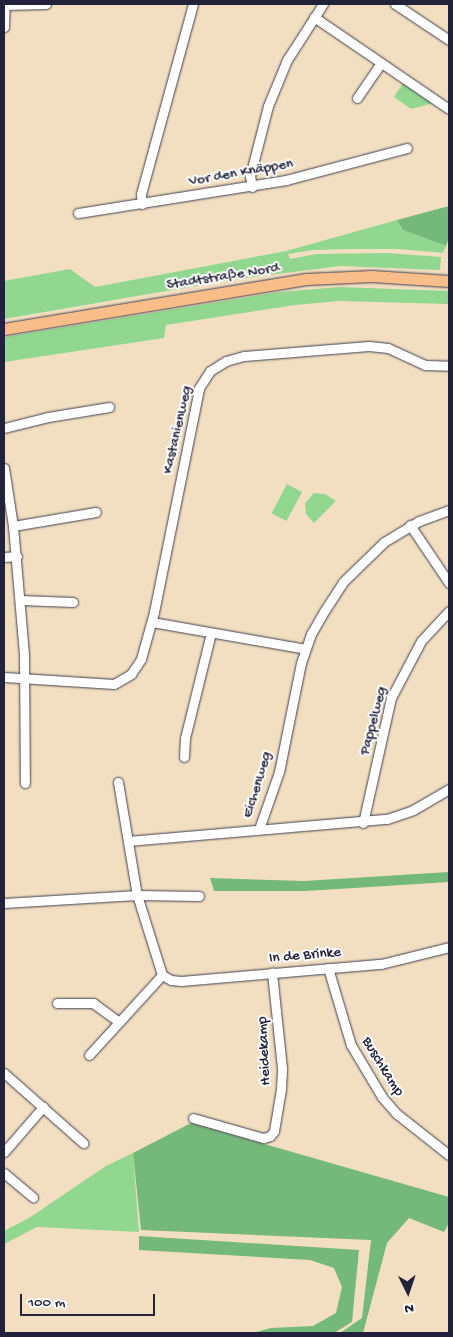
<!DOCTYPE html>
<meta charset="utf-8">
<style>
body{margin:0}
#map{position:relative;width:453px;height:1337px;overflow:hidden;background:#f2dfc1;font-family:"Gochi Hand",sans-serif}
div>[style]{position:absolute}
.green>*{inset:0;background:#91d790;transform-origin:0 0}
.forest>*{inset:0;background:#74b87a}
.roads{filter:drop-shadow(0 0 1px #413e4f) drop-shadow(0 0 1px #413e4f)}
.minor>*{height:9px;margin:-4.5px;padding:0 4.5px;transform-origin:4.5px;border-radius:4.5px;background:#fff}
.major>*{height:11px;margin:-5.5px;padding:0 5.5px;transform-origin:5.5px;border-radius:5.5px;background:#f8bd89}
span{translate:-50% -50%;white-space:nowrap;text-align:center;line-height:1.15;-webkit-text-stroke:4px #fff;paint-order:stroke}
.street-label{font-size:15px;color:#22223b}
.frame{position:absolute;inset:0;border:5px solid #22223b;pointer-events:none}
.north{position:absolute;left:383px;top:1267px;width:50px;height:50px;-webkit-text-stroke:4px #fff;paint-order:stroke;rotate:176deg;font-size:14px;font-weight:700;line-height:20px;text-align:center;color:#22223b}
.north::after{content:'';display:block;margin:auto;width:18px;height:22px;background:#22223b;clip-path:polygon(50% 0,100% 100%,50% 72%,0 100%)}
.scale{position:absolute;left:20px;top:1294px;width:135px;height:22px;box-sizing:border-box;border:2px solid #22223b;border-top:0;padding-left:6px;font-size:15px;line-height:18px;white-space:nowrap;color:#22223b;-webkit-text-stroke:4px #fff;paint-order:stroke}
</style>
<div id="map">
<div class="green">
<i style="clip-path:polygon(403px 83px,433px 103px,411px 109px,394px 97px)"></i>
<i style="clip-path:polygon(397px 220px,403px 230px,446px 246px,443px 253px,399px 249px,349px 249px,313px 250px,288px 254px,290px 259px,317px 254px,387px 253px,441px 257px,440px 270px,340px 266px,230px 280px,4px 319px,4px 281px,70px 269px,95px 287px,286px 251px)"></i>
<i style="clip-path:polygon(340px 287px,449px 291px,449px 304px,339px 301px,295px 305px,166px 325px,164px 338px,4px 362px,4px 337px,279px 292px)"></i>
<i style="left:287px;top:484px;width:17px;height:33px;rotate:28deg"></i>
<i style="clip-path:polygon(314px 493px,325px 494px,336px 501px,314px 523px,306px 514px,305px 503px)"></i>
<i style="clip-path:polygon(133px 1153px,139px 1232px,37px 1227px,4px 1244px,4px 1231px,29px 1218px,106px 1166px)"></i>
</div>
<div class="forest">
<i style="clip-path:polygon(449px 206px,449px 238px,446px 246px,403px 230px,397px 220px)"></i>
<i style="clip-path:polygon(449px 872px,449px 882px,306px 891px,214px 891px,210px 878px,304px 881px)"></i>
<i style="clip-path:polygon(191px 1123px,449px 1197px,449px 1223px,444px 1232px,409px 1218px,387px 1243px,363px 1333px,340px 1333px,362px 1318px,371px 1240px,141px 1230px,133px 1153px)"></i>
<i style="clip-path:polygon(139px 1236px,359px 1250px,352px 1322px,334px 1333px,252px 1333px,271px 1328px,313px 1326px,336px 1313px,342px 1287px,334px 1268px,310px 1260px,139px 1250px)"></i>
</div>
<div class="roads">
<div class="minor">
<i style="left:395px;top:4px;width:65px;rotate:33.7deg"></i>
<i style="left:5px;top:5px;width:41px;rotate:-1.4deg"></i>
<i style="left:314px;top:17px;width:163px;rotate:34.3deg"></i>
<i style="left:4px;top:27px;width:23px;rotate:-88deg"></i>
<i style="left:357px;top:98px;width:42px;rotate:-55.6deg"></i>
<i style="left:252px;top:187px;width:11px;rotate:-100deg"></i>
<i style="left:250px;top:176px;width:72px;rotate:-75.6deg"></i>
<i style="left:268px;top:106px;width:50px;rotate:-67.6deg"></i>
<i style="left:287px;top:60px;width:67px;rotate:-57.3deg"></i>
<i style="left:142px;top:204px;width:10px;rotate:-96deg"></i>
<i style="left:141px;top:194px;width:197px;rotate:-74.7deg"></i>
<i style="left:78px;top:213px;width:211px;rotate:-9deg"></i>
<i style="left:286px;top:180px;width:125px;rotate:-14.8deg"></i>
<i style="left:4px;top:428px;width:45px;rotate:-14deg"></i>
<i style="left:48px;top:417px;width:62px;rotate:-9.3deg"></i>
<i style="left:4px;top:468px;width:59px;rotate:81.2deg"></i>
<i style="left:13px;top:526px;width:129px;rotate:85.1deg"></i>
<i style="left:24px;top:655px;width:128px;rotate:89.6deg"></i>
<i style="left:410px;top:525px;width:70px;rotate:56.1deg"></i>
<i style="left:13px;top:526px;width:84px;rotate:-9.6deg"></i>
<i style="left:4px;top:557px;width:13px;rotate:-4deg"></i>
<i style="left:20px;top:600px;width:53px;rotate:2.2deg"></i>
<i style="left:152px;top:622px;width:156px;rotate:9.9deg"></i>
<i style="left:4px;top:677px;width:110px;rotate:3.6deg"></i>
<i style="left:114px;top:684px;width:20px;rotate:-30deg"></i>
<i style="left:131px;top:674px;width:18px;rotate:-56deg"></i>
<i style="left:141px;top:659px;width:49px;rotate:-74.5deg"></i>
<i style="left:154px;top:612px;width:228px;rotate:-78.6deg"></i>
<i style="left:199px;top:388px;width:20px;rotate:-57deg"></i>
<i style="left:210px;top:371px;width:19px;rotate:-32deg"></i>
<i style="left:226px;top:361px;width:19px;rotate:-16deg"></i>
<i style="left:244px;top:356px;width:125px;rotate:-4.6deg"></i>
<i style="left:369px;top:346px;width:19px;rotate:6deg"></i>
<i style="left:388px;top:348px;width:41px;rotate:24.7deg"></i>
<i style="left:425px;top:365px;width:24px;rotate:2deg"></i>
<i style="left:184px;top:757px;width:19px;rotate:-87deg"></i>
<i style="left:185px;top:738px;width:108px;rotate:-76.1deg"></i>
<i style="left:118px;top:782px;width:115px;rotate:80.5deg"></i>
<i style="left:137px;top:895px;width:84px;rotate:72.6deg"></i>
<i style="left:363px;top:823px;width:128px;rotate:-77.4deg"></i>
<i style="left:391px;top:698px;width:64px;rotate:-62.2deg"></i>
<i style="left:421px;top:641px;width:41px;rotate:-47deg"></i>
<i style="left:259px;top:829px;width:60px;rotate:-70.7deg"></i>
<i style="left:279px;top:772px;width:111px;rotate:-78.6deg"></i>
<i style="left:301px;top:663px;width:31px;rotate:-71deg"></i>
<i style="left:311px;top:634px;width:28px;rotate:-60deg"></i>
<i style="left:325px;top:610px;width:33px;rotate:-57deg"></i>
<i style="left:343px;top:582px;width:57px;rotate:-44.3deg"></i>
<i style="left:384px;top:542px;width:41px;rotate:-31deg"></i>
<i style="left:419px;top:521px;width:32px;rotate:-20deg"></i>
<i style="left:128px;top:841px;width:260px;rotate:-4.9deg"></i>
<i style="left:387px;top:819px;width:28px;rotate:-19deg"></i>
<i style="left:413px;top:810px;width:42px;rotate:-30.3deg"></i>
<i style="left:4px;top:903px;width:133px;rotate:-3.4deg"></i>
<i style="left:137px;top:895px;width:62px;rotate:0.9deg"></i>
<i style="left:328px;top:968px;width:80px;rotate:73.4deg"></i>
<i style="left:351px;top:1045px;width:61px;rotate:59.2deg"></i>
<i style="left:382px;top:1097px;width:23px;rotate:49deg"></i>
<i style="left:397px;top:1114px;width:66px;rotate:38.3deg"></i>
<i style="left:162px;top:975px;width:10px;rotate:29deg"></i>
<i style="left:171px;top:980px;width:10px;rotate:6deg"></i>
<i style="left:181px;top:981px;width:201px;rotate:-4.9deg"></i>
<i style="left:381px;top:964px;width:70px;rotate:-14deg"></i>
<i style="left:57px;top:1003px;width:36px"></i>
<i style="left:93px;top:1003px;width:32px;rotate:36deg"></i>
<i style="left:89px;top:1055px;width:108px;rotate:-47.6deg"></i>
<i style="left:4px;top:1073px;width:106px;rotate:41.5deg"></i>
<i style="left:193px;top:1118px;width:73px;rotate:15.9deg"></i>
<i style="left:263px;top:1138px;width:7px;rotate:-16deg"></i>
<i style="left:270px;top:1136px;width:6px;rotate:-51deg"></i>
<i style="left:274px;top:1131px;width:43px;rotate:-80.5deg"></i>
<i style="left:281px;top:1089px;width:21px;rotate:-87deg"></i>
<i style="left:282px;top:1068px;width:96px;rotate:-96deg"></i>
<i style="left:4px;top:1152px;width:60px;rotate:-49.1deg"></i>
<i style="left:4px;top:1173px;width:38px;rotate:40deg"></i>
</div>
<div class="major">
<i style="left:4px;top:329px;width:306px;rotate:-9.4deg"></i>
<i style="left:306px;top:279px;width:66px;rotate:-2.6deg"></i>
<i style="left:372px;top:276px;width:77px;rotate:3.7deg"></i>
</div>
</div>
<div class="street-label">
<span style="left:241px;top:173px;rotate:-10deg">Vor den Knäppen</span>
<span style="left:223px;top:277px;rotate:-9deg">Stadtstraße Nord</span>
<span style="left:178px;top:430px;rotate:-77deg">Kastanienweg</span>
<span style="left:374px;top:721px;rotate:-75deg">Pappelweg</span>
<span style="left:258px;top:785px;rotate:-73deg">Eichenweg</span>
<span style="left:305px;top:956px;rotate:-5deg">In de Brinke</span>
<span style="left:265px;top:1051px;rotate:-93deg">Heidekamp</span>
<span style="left:382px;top:1067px;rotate:58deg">Buschkamp</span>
</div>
<div class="frame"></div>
<div class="north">N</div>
<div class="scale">100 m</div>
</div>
